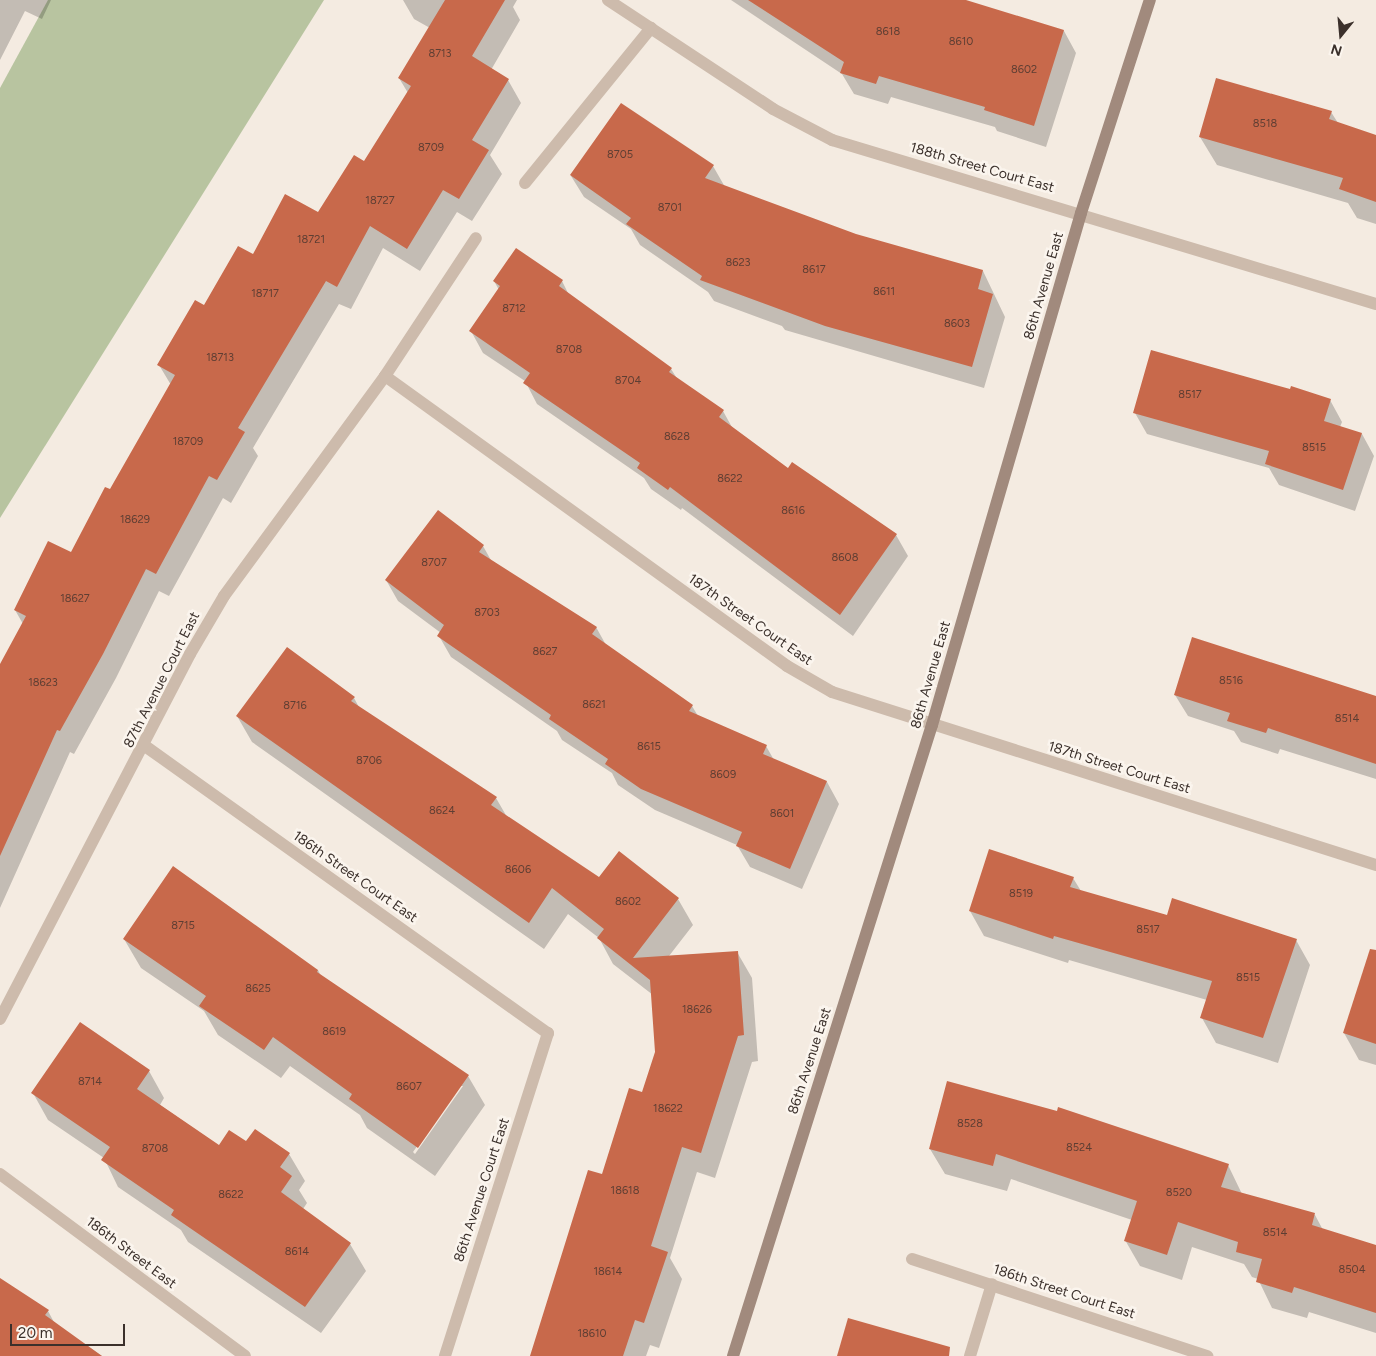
<!DOCTYPE html>
<style>
body{margin:0}
#map{position:relative;width:1376px;height:1356px;overflow:hidden;background:#f4ebe1;font-family:Figtree,sans-serif}
div>[style]{position:absolute}
.green>*{inset:0;background:#b8c4a0}
.shadow>*{inset:0;background:#0003}
.building>*{inset:0;background:#c8694b}
.lane>*{height:12px;margin:-6px;padding:0 6px;transform-origin:6px;border-radius:6px;background:#cdbbac}
.street>*{height:12px;margin:-6px;padding:0 6px;transform-origin:6px;border-radius:6px;background:#cdbbac}
.secondary>*{height:12px;margin:-6px;padding:0 6px;transform-origin:6px;border-radius:6px;background:#a18a7d}
span{translate:-50% -50%;white-space:nowrap;text-align:center;line-height:1.15;-webkit-text-stroke:5px #fbf5ee;paint-order:stroke}
.number-label{font-size:11px;color:#5e3e33}
.number-label span{-webkit-text-stroke-width:0}
.street-label{font-size:14px;color:#3b302b}
.north{position:absolute;left:1316px;top:10px;width:50px;height:50px;-webkit-text-stroke:4px #fbf5ee;paint-order:stroke;rotate:197deg;font-size:14px;font-weight:700;line-height:20px;text-align:center;color:#3b302b}
.north::after{content:'';display:block;margin:auto;width:18px;height:22px;background:#3b302b;clip-path:polygon(50% 0,100% 100%,50% 72%,0 100%)}
.scale{position:absolute;left:10px;top:1324px;width:115px;height:22px;box-sizing:border-box;border:2px solid #3b302b;border-top:0;padding-left:6px;font-size:15px;line-height:18px;white-space:nowrap;color:#3b302b;-webkit-text-stroke:4px #fbf5ee;paint-order:stroke}
</style>
<div id="map">
<div class="green">
<i style="clip-path:polygon(48px 0,324px 0,0 518px,0 88px)"></i>
</div>
<div class="shadow">
<i style="clip-path:polygon(0 0,51px 0,42px 19px,25px 11px,0 60px)"></i>
<i style="clip-path:polygon(403px 0,517px 0,513px 7px,520px 20px,491px 70px,508px 80px,521px 103px,490px 155px,502px 174px,472px 221px,457px 212px,420px 271px,383px 248px,351px 309px,339px 304px,253px 448px,258px 456px,231px 503px,223px 498px,169px 596px,159px 591px,116px 678px,74px 754px,70px 752px,0 908px,0 667px,23px 624px,15px 610px,71px 554px,110px 491px,171px 385px,159px 365px,205px 307px,253px 256px,319px 214px,365px 163px,408px 93px,399px 78px,430px 28px,414px 19px)"></i>
<i style="clip-path:polygon(731px 0,961px 0,1064px 31px,1076px 53px,1046px 147px,997px 131px,995px 127px,891px 97px,888px 104px,854px 94px,842px 74px)"></i>
<i style="clip-path:polygon(1331px 112px,1338px 123px,1376px 136px,1376px 224px,1357px 218px,1348px 203px,1217px 165px,1200px 137px)"></i>
<i style="clip-path:polygon(713px 166px,725px 187px,856px 235px,983px 271px,1005px 317px,984px 388px,785px 330px,782px 326px,714px 301px,708px 292px,640px 245px,631px 229px,584px 197px,571px 176px)"></i>
<i style="clip-path:polygon(494px 281px,562px 281px,569px 295px,671px 369px,678px 380px,723px 411px,733px 429px,788px 470px,896px 535px,908px 556px,853px 636px,682px 508px,681px 510px,651px 489px,644px 478px,537px 404px,525px 381px,483px 353px,471px 331px,499px 290px)"></i>
<i style="clip-path:polygon(1330px 400px,1342px 422px,1340px 427px,1362px 434px,1374px 456px,1355px 511px,1279px 485px,1269px 468px,1147px 434px,1135px 413px)"></i>
<i style="clip-path:polygon(438px 511px,483px 546px,492px 562px,596px 627px,606px 645px,692px 706px,698px 716px,766px 746px,774px 760px,827px 782px,839px 804px,802px 889px,750px 867px,737px 845px,655px 810px,618px 785px,612px 773px,562px 740px,557px 731px,451px 657px,439px 636px,441px 633px,398px 601px,386px 580px)"></i>
<i style="clip-path:polygon(1175px 695px,1376px 698px,1376px 779px,1280px 749px,1278px 754px,1241px 742px,1234px 731px,1188px 716px)"></i>
<i style="clip-path:polygon(354px 698px,360px 709px,496px 798px,507px 817px,600px 879px,678px 899px,693px 925px,669px 956px,737px 952px,752px 978px,758px 1061px,752px 1062px,715px 1178px,697px 1172px,670px 1258px,682px 1279px,659px 1348px,650px 1345px,646px 1356px,531px 1356px,603px 1175px,643px 1094px,657px 1052px,653px 995px,613px 964px,599px 938px,568px 914px,544px 949px,252px 742px,237px 716px)"></i>
<i style="clip-path:polygon(1073px 878px,1081px 891px,1168px 916px,1296px 940px,1310px 965px,1278px 1063px,1216px 1043px,1202px 1018px,1207px 1000px,1069px 960px,1068px 963px,984px 936px,970px 911px)"></i>
<i style="clip-path:polygon(evenodd,124px 939px,318px 970px,321px 976px,468px 1076px,485px 1105px,435px 1176px,367px 1128px,360px 1115px,290px 1066px,281px 1078px,218px 1035px,204px 1011px,141px 968px,124px 939px,460px 1086px,463px 1086px,415px 1154px,413px 1152px,460px 1086px)"></i>
<i style="clip-path:polygon(1376px 981px,1376px 1065px,1359px 1060px,1344px 1033px)"></i>
<i style="clip-path:polygon(149px 1071px,164px 1098px,160px 1105px,219px 1146px,247px 1143px,289px 1154px,305px 1181px,299px 1190px,307px 1203px,303px 1209px,350px 1244px,366px 1271px,321px 1333px,188px 1242px,181px 1230px,118px 1187px,104px 1158px,48px 1120px,33px 1093px)"></i>
<i style="clip-path:polygon(930px 1149px,1228px 1165px,1242px 1194px,1315px 1215px,1323px 1230px,1376px 1247px,1376px 1333px,1309px 1312px,1307px 1318px,1272px 1308px,1258px 1279px,1252px 1277px,1244px 1264px,1192px 1247px,1182px 1280px,1140px 1266px,1125px 1240px,1132px 1220px,1011px 1179px,1007px 1191px,945px 1174px)"></i>
<i style="clip-path:polygon(0 1280px,48px 1311px,55px 1324px,102px 1356px,0 1356px)"></i>
</div>
<div class="building">
<i style="clip-path:polygon(445px 0,505px 0,472px 56px,509px 79px,472px 140px,489px 150px,459px 199px,443px 190px,407px 249px,370px 226px,337px 287px,326px 281px,238px 428px,245px 432px,217px 480px,209px 476px,156px 574px,146px 569px,103px 654px,60px 731px,57px 730px,0 856px,0 664px,26px 616px,14px 610px,48px 541px,71px 552px,105px 487px,110px 489px,175px 375px,157px 365px,195px 300px,204px 305px,238px 246px,253px 254px,285px 194px,318px 212px,354px 155px,364px 161px,411px 86px,398px 78px)"></i>
<i style="clip-path:polygon(748px 0,966px 0,1064px 30px,1034px 126px,984px 110px,985px 107px,879px 76px,876px 84px,840px 73px,844px 62px)"></i>
<i style="clip-path:polygon(1216px 78px,1332px 111px,1329px 119px,1376px 135px,1376px 202px,1339px 189px,1343px 178px,1199px 137px)"></i>
<i style="clip-path:polygon(621px 103px,714px 165px,705px 178px,856px 234px,983px 270px,978px 289px,993px 294px,972px 367px,825px 326px,700px 280px,702px 276px,626px 224px,631px 218px,570px 175px)"></i>
<i style="clip-path:polygon(516px 248px,563px 280px,559px 286px,672px 368px,669px 372px,724px 410px,719px 417px,788px 468px,792px 462px,897px 534px,840px 615px,670px 487px,668px 490px,637px 468px,640px 463px,523px 383px,530px 373px,469px 331px,500px 286px,493px 281px)"></i>
<i style="clip-path:polygon(1151px 350px,1290px 389px,1291px 386px,1331px 399px,1324px 421px,1362px 433px,1343px 490px,1265px 464px,1269px 451px,1133px 413px)"></i>
<i style="clip-path:polygon(438px 510px,484px 545px,479px 552px,597px 627px,592px 634px,693px 705px,689px 711px,767px 745px,763px 754px,827px 781px,790px 869px,736px 846px,742px 832px,641px 789px,605px 764px,608px 759px,549px 719px,551px 715px,437px 636px,444px 625px,385px 580px)"></i>
<i style="clip-path:polygon(1192px 637px,1376px 696px,1376px 764px,1268px 728px,1266px 733px,1227px 721px,1230px 713px,1174px 695px)"></i>
<i style="clip-path:polygon(287px 647px,355px 697px,351px 701px,497px 797px,491px 805px,599px 877px,619px 851px,679px 898px,633px 958px,738px 951px,744px 1035px,738px 1036px,701px 1153px,682px 1147px,651px 1246px,668px 1252px,644px 1323px,635px 1320px,623px 1356px,530px 1356px,588px 1170px,602px 1174px,629px 1088px,642px 1092px,655px 1052px,650px 980px,597px 938px,604px 929px,552px 888px,529px 923px,236px 716px)"></i>
<i style="clip-path:polygon(989px 849px,1074px 877px,1070px 887px,1167px 915px,1172px 898px,1297px 939px,1263px 1038px,1200px 1018px,1212px 981px,1054px 936px,1053px 939px,969px 911px)"></i>
<i style="clip-path:polygon(173px 866px,318px 970px,317px 972px,469px 1075px,418px 1148px,349px 1099px,352px 1094px,273px 1037px,264px 1050px,199px 1006px,206px 996px,123px 939px)"></i>
<i style="clip-path:polygon(1370px 949px,1376px 950px,1376px 1044px,1343px 1033px)"></i>
<i style="clip-path:polygon(80px 1022px,150px 1070px,137px 1089px,219px 1145px,229px 1130px,246px 1141px,255px 1129px,290px 1153px,280px 1167px,292px 1176px,281px 1192px,351px 1243px,305px 1307px,171px 1215px,174px 1210px,101px 1160px,110px 1147px,31px 1093px)"></i>
<i style="clip-path:polygon(947px 1081px,1057px 1111px,1058px 1107px,1229px 1164px,1221px 1187px,1315px 1213px,1312px 1225px,1376px 1245px,1376px 1313px,1294px 1287px,1292px 1293px,1256px 1282px,1262px 1259px,1236px 1252px,1238px 1242px,1178px 1222px,1167px 1255px,1124px 1241px,1137px 1201px,996px 1154px,993px 1166px,929px 1149px)"></i>
<i style="clip-path:polygon(0 1278px,49px 1310px,45px 1315px,102px 1356px,0 1356px)"></i>
<i style="clip-path:polygon(848px 1318px,950px 1347px,949px 1356px,837px 1356px)"></i>
</div>
<div class="lane">
<i style="left:525px;top:183px;width:200px;rotate:-50.9deg"></i>
<i style="left:385px;top:376px;width:165px;rotate:-56.6deg"></i>
</div>
<div class="street">
<i style="left:608px;top:0;width:198px;rotate:33.4deg"></i>
<i style="left:773px;top:109px;width:67px;rotate:27.7deg"></i>
<i style="left:832px;top:140px;width:568px;rotate:16.78deg"></i>
<i style="left:145px;top:746px;width:495px;rotate:35.5deg"></i>
<i style="left:548px;top:1033px;width:339px;rotate:107.7deg"></i>
<i style="left:0;top:1019px;width:411px;rotate:-62.5deg"></i>
<i style="left:190px;top:654px;width:67px;rotate:-59.6deg"></i>
<i style="left:224px;top:596px;width:273px;rotate:-53.8deg"></i>
<i style="left:385px;top:376px;width:496px;rotate:35.8deg"></i>
<i style="left:787px;top:666px;width:52px;rotate:30deg"></i>
<i style="left:832px;top:692px;width:571px;rotate:17.64deg"></i>
<i style="left:0;top:1174px;width:305px;rotate:36.6deg"></i>
<i style="left:912px;top:1259px;width:311px;rotate:18.2deg"></i>
<i style="left:970px;top:1356px;width:75px;rotate:-73deg"></i>
</div>
<div class="secondary">
<i style="left:733px;top:1356px;width:662px;rotate:-72.5deg"></i>
<i style="left:932px;top:725px;width:533px;rotate:-73.77deg"></i>
<i style="left:1081px;top:213px;width:224px;rotate:-72.1deg"></i>
</div>
<div class="number-label">
<span style="left:888px;top:32px">8618</span>
<span style="left:961px;top:42px">8610</span>
<span style="left:440px;top:54px">8713</span>
<span style="left:1024px;top:70px">8602</span>
<span style="left:1265px;top:124px">8518</span>
<span style="left:431px;top:148px">8709</span>
<span style="left:620px;top:155px">8705</span>
<span style="left:380px;top:201px">18727</span>
<span style="left:670px;top:208px">8701</span>
<span style="left:311px;top:240px">18721</span>
<span style="left:738px;top:263px">8623</span>
<span style="left:814px;top:270px">8617</span>
<span style="left:884px;top:292px">8611</span>
<span style="left:265px;top:294px">18717</span>
<span style="left:514px;top:309px">8712</span>
<span style="left:957px;top:324px">8603</span>
<span style="left:569px;top:350px">8708</span>
<span style="left:220px;top:358px">18713</span>
<span style="left:628px;top:381px">8704</span>
<span style="left:1190px;top:395px">8517</span>
<span style="left:677px;top:437px">8628</span>
<span style="left:188px;top:442px">18709</span>
<span style="left:1314px;top:448px">8515</span>
<span style="left:730px;top:479px">8622</span>
<span style="left:793px;top:511px">8616</span>
<span style="left:135px;top:520px">18629</span>
<span style="left:845px;top:558px">8608</span>
<span style="left:434px;top:563px">8707</span>
<span style="left:75px;top:599px">18627</span>
<span style="left:487px;top:613px">8703</span>
<span style="left:545px;top:652px">8627</span>
<span style="left:1231px;top:681px">8516</span>
<span style="left:43px;top:683px">18623</span>
<span style="left:594px;top:705px">8621</span>
<span style="left:295px;top:706px">8716</span>
<span style="left:1347px;top:719px">8514</span>
<span style="left:649px;top:747px">8615</span>
<span style="left:369px;top:761px">8706</span>
<span style="left:723px;top:775px">8609</span>
<span style="left:442px;top:811px">8624</span>
<span style="left:782px;top:814px">8601</span>
<span style="left:518px;top:870px">8606</span>
<span style="left:1021px;top:894px">8519</span>
<span style="left:628px;top:902px">8602</span>
<span style="left:183px;top:926px">8715</span>
<span style="left:1148px;top:930px">8517</span>
<span style="left:1248px;top:978px">8515</span>
<span style="left:258px;top:989px">8625</span>
<span style="left:697px;top:1010px">18626</span>
<span style="left:334px;top:1032px">8619</span>
<span style="left:90px;top:1082px">8714</span>
<span style="left:409px;top:1087px">8607</span>
<span style="left:668px;top:1109px">18622</span>
<span style="left:970px;top:1124px">8528</span>
<span style="left:1079px;top:1148px">8524</span>
<span style="left:155px;top:1149px">8708</span>
<span style="left:625px;top:1191px">18618</span>
<span style="left:1179px;top:1193px">8520</span>
<span style="left:231px;top:1195px">8622</span>
<span style="left:1275px;top:1233px">8514</span>
<span style="left:297px;top:1252px">8614</span>
<span style="left:1352px;top:1270px">8504</span>
<span style="left:608px;top:1272px">18614</span>
<span style="left:592px;top:1334px">18610</span>
</div>
<div class="street-label">
<span style="left:982px;top:168px;rotate:16deg">188th Street Court East</span>
<span style="left:1044px;top:286px;rotate:-74deg">86th Avenue East</span>
<span style="left:750px;top:620px;rotate:35deg">187th Street Court East</span>
<span style="left:931px;top:675px;rotate:-74deg">86th Avenue East</span>
<span style="left:162px;top:680px;rotate:-63deg">87th Avenue Court East</span>
<span style="left:1119px;top:768px;rotate:17deg">187th Street Court East</span>
<span style="left:355px;top:877px;rotate:35deg">186th Street Court East</span>
<span style="left:810px;top:1061px;rotate:-72deg">86th Avenue East</span>
<span style="left:482px;top:1190px;rotate:-72deg">86th Avenue Court East</span>
<span style="left:131px;top:1253px;rotate:37deg">186th Street East</span>
<span style="left:1064px;top:1292px;rotate:18deg">186th Street Court East</span>
</div>
<div class="north">N</div>
<div class="scale">20 m</div>
</div>
